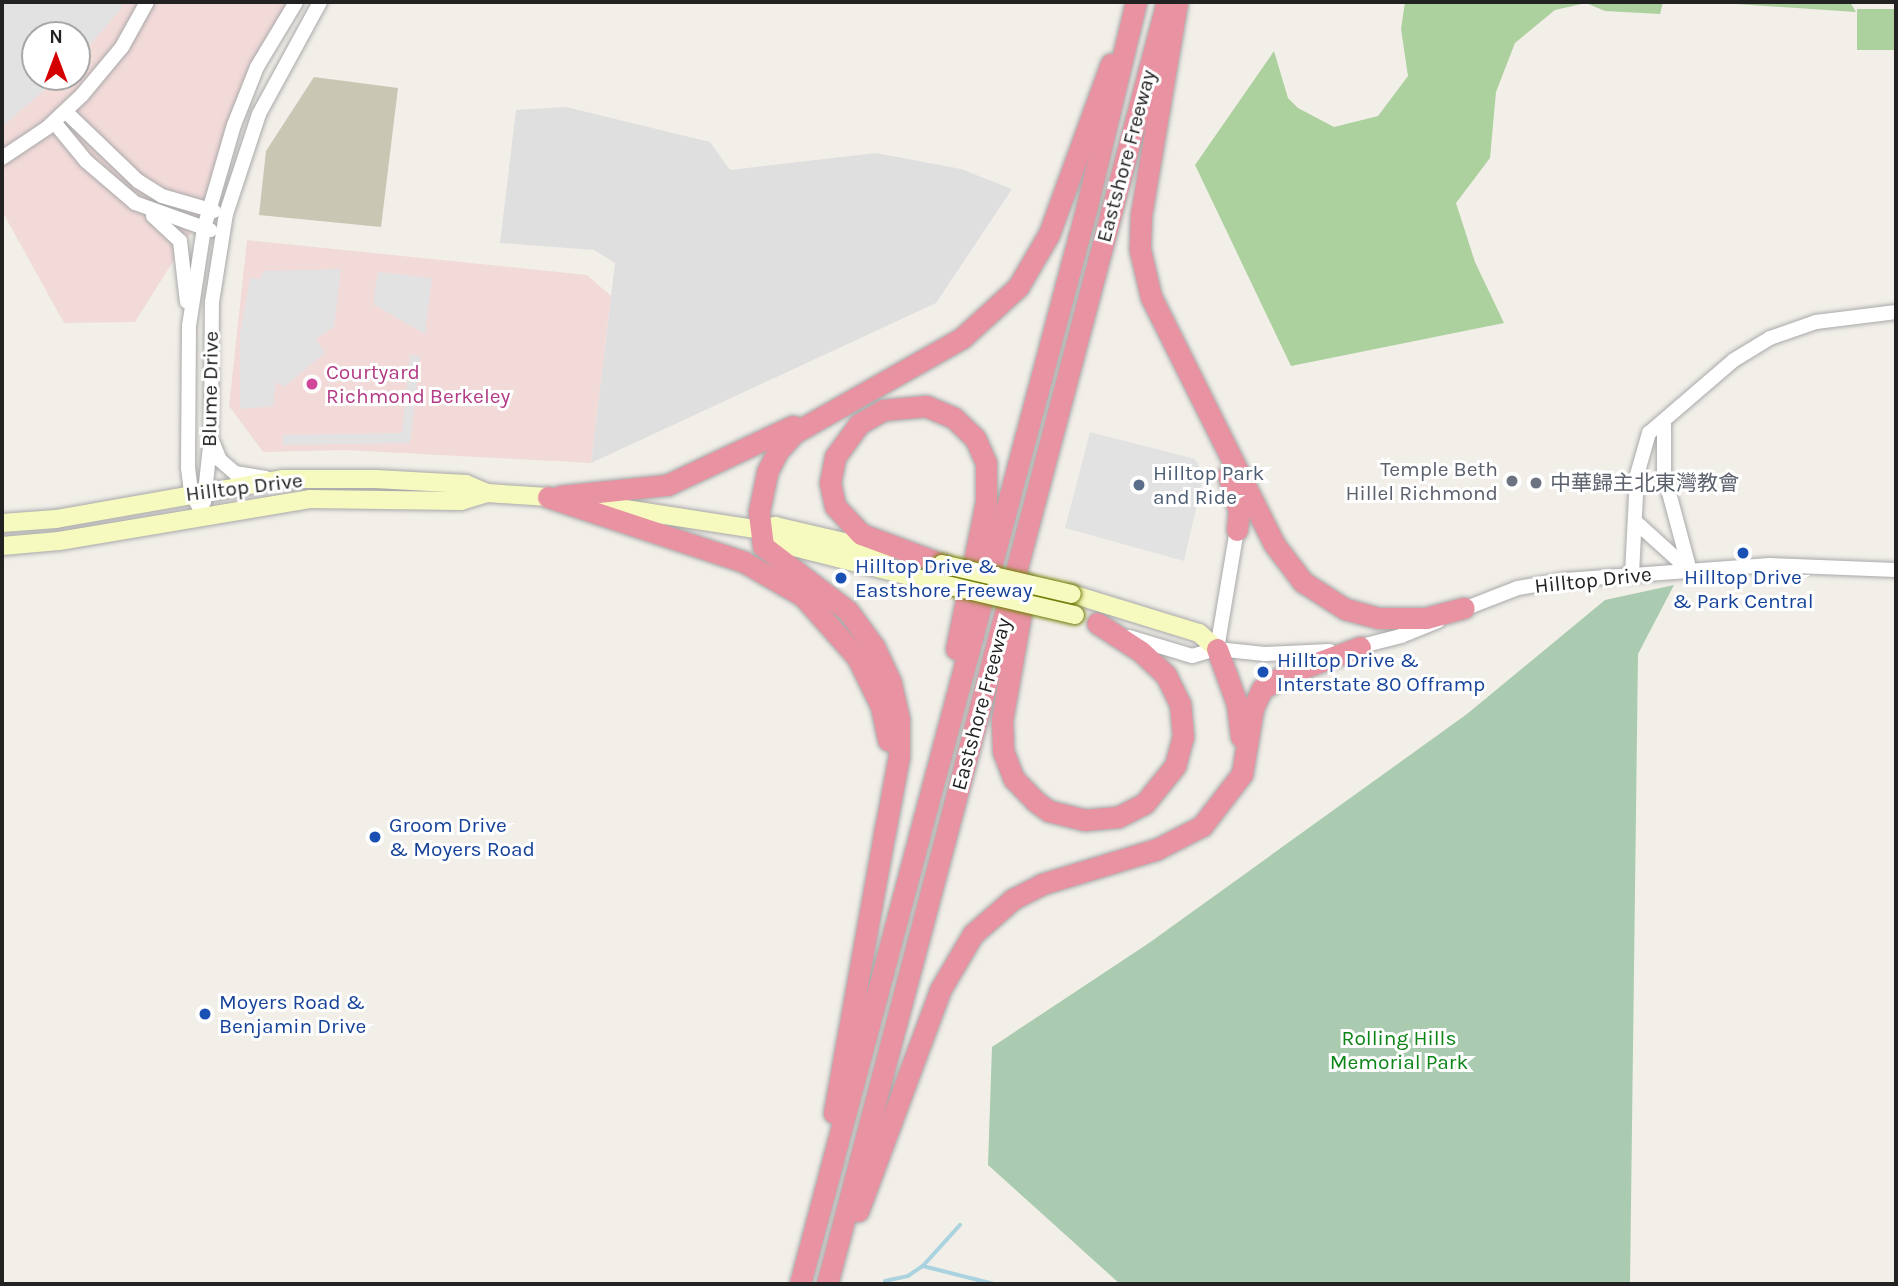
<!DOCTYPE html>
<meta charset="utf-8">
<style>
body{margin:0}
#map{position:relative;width:1898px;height:1286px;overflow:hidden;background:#f2efe9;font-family:Karla,"Noto Sans SC",sans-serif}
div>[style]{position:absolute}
.residential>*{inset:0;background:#e0dfdf}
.commercial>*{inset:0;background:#f2dad9}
.construction>*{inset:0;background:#c7c7b4}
.forest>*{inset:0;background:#add19e;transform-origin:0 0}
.cemetery>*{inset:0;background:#aacbaf}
.parking>*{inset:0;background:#e2e2e2}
.stream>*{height:3.5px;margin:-1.75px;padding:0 1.75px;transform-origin:1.75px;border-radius:1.75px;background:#aad3df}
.roads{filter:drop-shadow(0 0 2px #a9a9a9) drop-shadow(0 0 2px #a9a9a9)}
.tertiary>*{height:14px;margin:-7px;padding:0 7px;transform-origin:7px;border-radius:7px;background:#fff}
.secondary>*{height:18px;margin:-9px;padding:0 9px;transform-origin:9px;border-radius:9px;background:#f7fabf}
.motorway>*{height:21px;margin:-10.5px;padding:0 10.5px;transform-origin:10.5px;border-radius:10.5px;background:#e892a2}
.bridges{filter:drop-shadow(0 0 2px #707d05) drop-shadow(0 0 2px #707d05)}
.secondary-bridge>*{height:18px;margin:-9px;padding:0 9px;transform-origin:9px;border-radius:9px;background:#f7fabf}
.dots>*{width:19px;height:19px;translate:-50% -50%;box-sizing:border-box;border:4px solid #fff;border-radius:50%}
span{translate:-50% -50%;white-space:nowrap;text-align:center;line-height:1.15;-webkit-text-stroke:6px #fff;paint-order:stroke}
.street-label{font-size:21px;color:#222}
.hotel-label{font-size:21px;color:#b23c85}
.left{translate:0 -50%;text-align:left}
.worship-label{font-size:21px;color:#5b616d}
.right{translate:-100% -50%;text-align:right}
.service-label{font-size:21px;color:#4e5e75}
.transit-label{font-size:21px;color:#164399}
.park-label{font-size:21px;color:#0c8416}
.frame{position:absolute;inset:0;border:4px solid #222;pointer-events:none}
.north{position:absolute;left:21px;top:21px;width:70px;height:70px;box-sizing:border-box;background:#fff;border:2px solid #a7a7a7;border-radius:50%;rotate:0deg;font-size:19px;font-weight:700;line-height:28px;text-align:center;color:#222}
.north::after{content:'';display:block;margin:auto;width:24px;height:32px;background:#d40000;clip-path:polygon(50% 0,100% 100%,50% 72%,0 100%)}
</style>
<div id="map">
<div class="residential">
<i style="clip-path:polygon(566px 107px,710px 142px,730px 170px,876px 153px,961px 169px,1012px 189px,936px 303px,591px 463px,615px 263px,594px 250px,500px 243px,516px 110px)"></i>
</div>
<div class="commercial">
<i style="clip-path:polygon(evenodd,2px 2px,290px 2px,201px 217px,135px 322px,64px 323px,2px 211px,2px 2px,35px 35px,77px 35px,77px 77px,35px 77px,35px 35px)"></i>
<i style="clip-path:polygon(247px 240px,587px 275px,611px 296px,591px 463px,346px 450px,263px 452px,229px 406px)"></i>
</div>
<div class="construction">
<i style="clip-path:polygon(314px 77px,398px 88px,381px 227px,259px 215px,266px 151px)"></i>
</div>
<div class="forest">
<i style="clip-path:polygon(1405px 2px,1663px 2px,1660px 14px,1605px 11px,1586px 3px,1555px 10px,1515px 43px,1496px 92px,1490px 158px,1456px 203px,1475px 262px,1504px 323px,1291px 366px,1195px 165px,1274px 51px,1288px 98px,1298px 108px,1334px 127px,1378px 116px,1408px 76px,1401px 29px)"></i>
<i style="clip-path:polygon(1707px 2px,1850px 2px,1856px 12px)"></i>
<i style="left:1896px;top:9px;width:41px;height:39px;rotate:90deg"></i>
</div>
<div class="cemetery">
<i style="clip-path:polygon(1674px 585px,1638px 654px,1630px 1284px,1120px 1284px,988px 1165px,992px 1047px,1149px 943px,1467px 714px,1605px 600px)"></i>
</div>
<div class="parking">
<i style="clip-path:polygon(2px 2px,117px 2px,123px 7px,77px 59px,77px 35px,35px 35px,35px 77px,59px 77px,2px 127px)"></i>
<i style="clip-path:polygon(341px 269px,334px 327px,316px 339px,325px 353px,284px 387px,276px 382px,273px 406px,240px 409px,240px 334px,250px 278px,260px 279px,264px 271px)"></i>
<i style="clip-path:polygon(378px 272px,432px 278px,425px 334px,373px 304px)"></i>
<i style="clip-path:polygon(410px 355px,420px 356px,410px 443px,283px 445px,283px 435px,402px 433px)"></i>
<i style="clip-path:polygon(1090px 432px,1195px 459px,1204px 474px,1184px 561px,1065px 528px)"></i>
</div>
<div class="stream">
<i style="left:923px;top:1266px;width:73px;rotate:14.2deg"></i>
<i style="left:885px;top:1281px;width:24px;rotate:-12deg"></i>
<i style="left:908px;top:1276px;width:18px;rotate:-34deg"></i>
<i style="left:923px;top:1266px;width:55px;rotate:-47.9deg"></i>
</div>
<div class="roads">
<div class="tertiary">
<i style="left:66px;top:112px;width:100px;rotate:43.8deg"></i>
<i style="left:138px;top:181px;width:28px;rotate:32deg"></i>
<i style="left:162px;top:196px;width:54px;rotate:16.1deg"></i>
<i style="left:54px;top:122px;width:50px;rotate:50.6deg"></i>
<i style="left:86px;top:161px;width:65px;rotate:40.6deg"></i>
<i style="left:135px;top:203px;width:80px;rotate:19.8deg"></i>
<i style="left:2px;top:158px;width:54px;rotate:-33.7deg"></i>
<i style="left:47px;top:128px;width:48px;rotate:-43.3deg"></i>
<i style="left:82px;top:95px;width:62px;rotate:-50.2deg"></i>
<i style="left:122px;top:47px;width:51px;rotate:-60.9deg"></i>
<i style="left:153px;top:216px;width:37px;rotate:43deg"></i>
<i style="left:180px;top:241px;width:61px;rotate:83.5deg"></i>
<i style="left:1664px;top:424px;width:50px;rotate:90deg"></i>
<i style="left:1664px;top:474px;width:100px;rotate:75deg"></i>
<i style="left:213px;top:443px;width:18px;rotate:68deg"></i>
<i style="left:220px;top:460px;width:20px;rotate:41deg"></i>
<i style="left:235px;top:473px;width:31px;rotate:9deg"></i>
<i style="left:204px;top:502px;width:66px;rotate:-83.9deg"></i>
<i style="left:211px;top:436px;width:134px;rotate:-89.6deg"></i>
<i style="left:212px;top:302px;width:89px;rotate:-81deg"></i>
<i style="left:226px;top:214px;width:105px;rotate:-71.7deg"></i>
<i style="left:259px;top:114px;width:128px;rotate:-61.4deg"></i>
<i style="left:203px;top:514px;width:25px;rotate:-119deg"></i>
<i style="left:191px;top:492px;width:24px;rotate:-97deg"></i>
<i style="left:188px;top:468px;width:142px;rotate:-89.6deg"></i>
<i style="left:189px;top:326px;width:99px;rotate:-81.3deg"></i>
<i style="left:204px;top:228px;width:107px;rotate:-73.8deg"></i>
<i style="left:234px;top:125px;width:62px;rotate:-68.4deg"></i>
<i style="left:257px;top:67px;width:76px;rotate:-59deg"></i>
<i style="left:1638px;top:524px;width:70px;rotate:42.1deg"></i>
<i style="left:1632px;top:574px;width:99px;rotate:-87.1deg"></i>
<i style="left:1637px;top:475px;width:44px;rotate:-74.1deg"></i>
<i style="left:1649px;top:433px;width:112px;rotate:-40.7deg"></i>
<i style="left:1734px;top:360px;width:42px;rotate:-31.4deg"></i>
<i style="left:1770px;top:338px;width:49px;rotate:-19.2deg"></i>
<i style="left:1816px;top:322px;width:81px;rotate:-7.1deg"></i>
<i style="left:1456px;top:612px;width:66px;rotate:-21.2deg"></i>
<i style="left:1518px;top:588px;width:48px;rotate:-9.7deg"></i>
<i style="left:1565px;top:580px;width:205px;rotate:-4.2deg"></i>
<i style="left:1769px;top:565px;width:127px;rotate:2.3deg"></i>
<i style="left:1129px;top:637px;width:66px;rotate:16.8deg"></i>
<i style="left:1192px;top:656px;width:26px;rotate:-16deg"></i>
<i style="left:1217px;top:649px;width:48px;rotate:5.9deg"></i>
<i style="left:1265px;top:654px;width:65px;rotate:-2.6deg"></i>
<i style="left:1354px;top:648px;width:49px;rotate:-14.3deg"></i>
<i style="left:1401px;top:636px;width:40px;rotate:-22deg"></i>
<i style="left:1217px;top:649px;width:121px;rotate:-80.5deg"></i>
</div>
<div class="secondary">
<i style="left:2px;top:523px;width:54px;rotate:-4.2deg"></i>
<i style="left:56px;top:519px;width:230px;rotate:-10deg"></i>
<i style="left:282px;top:479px;width:94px"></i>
<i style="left:376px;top:479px;width:90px;rotate:3.2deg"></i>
<i style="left:466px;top:484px;width:23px;rotate:23deg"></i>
<i style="left:487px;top:493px;width:61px;rotate:3.8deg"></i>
<i style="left:548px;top:497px;width:215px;rotate:8.8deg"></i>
<i style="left:760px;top:530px;width:16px;rotate:-15deg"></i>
<i style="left:775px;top:526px;width:115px;rotate:13.1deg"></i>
<i style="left:760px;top:530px;width:18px;rotate:41deg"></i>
<i style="left:774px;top:542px;width:152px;rotate:14.1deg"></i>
<i style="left:2px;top:546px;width:57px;rotate:-5deg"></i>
<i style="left:59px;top:541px;width:254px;rotate:-9.5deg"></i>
<i style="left:309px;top:499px;width:152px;rotate:0.8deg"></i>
<i style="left:461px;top:501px;width:27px;rotate:-17deg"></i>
<i style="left:1072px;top:594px;width:133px;rotate:17.1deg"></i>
<i style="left:1199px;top:633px;width:24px;rotate:42deg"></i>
</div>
<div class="motorway">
<i style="left:1177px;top:2px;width:215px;rotate:99.6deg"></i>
<i style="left:1141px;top:214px;width:36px;rotate:92deg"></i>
<i style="left:1140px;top:250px;width:48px;rotate:76.8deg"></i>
<i style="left:1151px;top:297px;width:276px;rotate:63.5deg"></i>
<i style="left:1274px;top:544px;width:48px;rotate:52.7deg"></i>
<i style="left:1303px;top:582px;width:50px;rotate:32.7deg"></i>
<i style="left:1345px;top:609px;width:34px;rotate:15deg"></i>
<i style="left:1378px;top:618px;width:48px"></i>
<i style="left:1426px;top:618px;width:39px;rotate:-15deg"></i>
<i style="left:1228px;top:475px;width:37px;rotate:73deg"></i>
<i style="left:1239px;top:510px;width:20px;rotate:96deg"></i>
<i style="left:560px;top:496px;width:108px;rotate:-5.9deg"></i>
<i style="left:667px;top:485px;width:139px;rotate:-25.1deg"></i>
<i style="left:548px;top:497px;width:206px;rotate:18.3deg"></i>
<i style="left:744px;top:562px;width:68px;rotate:30deg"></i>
<i style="left:803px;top:596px;width:81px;rotate:48.5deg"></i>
<i style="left:857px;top:657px;width:55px;rotate:63.9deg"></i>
<i style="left:881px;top:706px;width:35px;rotate:78deg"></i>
<i style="left:942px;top:564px;width:86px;rotate:-159.7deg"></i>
<i style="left:861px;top:534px;width:38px;rotate:-133deg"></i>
<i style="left:835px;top:506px;width:24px;rotate:-102deg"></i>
<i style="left:830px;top:483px;width:26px;rotate:-79deg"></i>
<i style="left:835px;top:457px;width:41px;rotate:-54deg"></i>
<i style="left:859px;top:424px;width:28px;rotate:-30deg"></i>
<i style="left:883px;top:410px;width:43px;rotate:-5.3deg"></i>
<i style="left:926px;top:406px;width:30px;rotate:23deg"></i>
<i style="left:954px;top:418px;width:29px;rotate:44deg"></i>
<i style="left:975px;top:438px;width:27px;rotate:66deg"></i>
<i style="left:986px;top:463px;width:39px;rotate:90deg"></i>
<i style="left:986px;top:502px;width:150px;rotate:101.5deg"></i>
<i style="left:1026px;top:584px;width:138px;rotate:100deg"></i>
<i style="left:1002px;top:720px;width:31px;rotate:88deg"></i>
<i style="left:1003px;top:751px;width:30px;rotate:69deg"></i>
<i style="left:1014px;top:779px;width:30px;rotate:46deg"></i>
<i style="left:1035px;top:801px;width:17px;rotate:36deg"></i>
<i style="left:1049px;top:811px;width:36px;rotate:14deg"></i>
<i style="left:1084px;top:820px;width:34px;rotate:-5deg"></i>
<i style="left:1118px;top:817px;width:30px;rotate:-27deg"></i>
<i style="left:1145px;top:803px;width:48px;rotate:-51deg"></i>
<i style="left:1175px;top:766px;width:30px;rotate:-75deg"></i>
<i style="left:1183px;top:737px;width:33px;rotate:-95deg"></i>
<i style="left:1180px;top:704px;width:32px;rotate:-116deg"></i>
<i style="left:1166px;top:675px;width:35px;rotate:-137deg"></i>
<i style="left:1140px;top:651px;width:51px;rotate:-146.9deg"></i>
<i style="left:1217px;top:649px;width:59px;rotate:70deg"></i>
<i style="left:1237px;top:704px;width:33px;rotate:83deg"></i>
<i style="left:884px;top:836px;width:81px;rotate:-79.4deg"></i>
<i style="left:899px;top:756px;width:37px;rotate:-90deg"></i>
<i style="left:899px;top:719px;width:37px;rotate:-103deg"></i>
<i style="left:891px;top:683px;width:40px;rotate:-115deg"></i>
<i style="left:874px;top:647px;width:44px;rotate:-125.8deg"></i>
<i style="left:848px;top:611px;width:107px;rotate:-142.6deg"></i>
<i style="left:763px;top:546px;width:35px;rotate:-97deg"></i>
<i style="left:759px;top:511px;width:40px;rotate:-78deg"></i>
<i style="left:767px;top:472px;width:22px;rotate:-63deg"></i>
<i style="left:777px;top:452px;width:25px;rotate:-48deg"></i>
<i style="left:794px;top:433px;width:193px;rotate:-29.5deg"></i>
<i style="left:962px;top:338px;width:76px;rotate:-42.3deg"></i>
<i style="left:1018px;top:287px;width:61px;rotate:-59.7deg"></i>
<i style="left:1049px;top:234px;width:181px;rotate:-70deg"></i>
<i style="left:834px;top:1113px;width:294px;rotate:-79.8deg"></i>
<i style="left:858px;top:1211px;width:236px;rotate:-69.6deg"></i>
<i style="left:940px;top:990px;width:65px;rotate:-59.5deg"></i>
<i style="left:973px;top:934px;width:53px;rotate:-41.2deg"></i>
<i style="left:1013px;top:899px;width:33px;rotate:-27deg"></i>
<i style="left:1042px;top:884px;width:120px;rotate:-16.9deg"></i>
<i style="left:1157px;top:849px;width:51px;rotate:-27.1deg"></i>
<i style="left:1202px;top:826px;width:66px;rotate:-52.4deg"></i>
<i style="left:1242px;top:774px;width:67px;rotate:-80.5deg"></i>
<i style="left:1253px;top:708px;width:21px;rotate:-65deg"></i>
<i style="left:1262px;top:689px;width:26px;rotate:-32deg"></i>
<i style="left:1284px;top:675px;width:81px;rotate:-20.2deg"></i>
<i style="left:800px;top:1284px;width:1116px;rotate:-75.09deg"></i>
<i style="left:1087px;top:206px;width:210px;rotate:-76.5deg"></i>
<i style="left:827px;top:1284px;width:1326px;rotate:-75.15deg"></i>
</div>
</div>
<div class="bridges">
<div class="secondary-bridge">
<i style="left:942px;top:564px;width:133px;rotate:13deg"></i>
<i style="left:921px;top:579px;width:158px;rotate:13.2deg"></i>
</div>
</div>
<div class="dots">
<i style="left:312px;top:384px;background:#d1479c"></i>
<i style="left:1512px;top:481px;background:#6b7280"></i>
<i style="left:1536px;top:483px;background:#6b7280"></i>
<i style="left:1139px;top:485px;background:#5c6f8a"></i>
<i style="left:1743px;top:553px;background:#1a4fb4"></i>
<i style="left:841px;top:578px;background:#1a4fb4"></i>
<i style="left:1263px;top:672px;background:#1a4fb4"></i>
<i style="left:375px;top:837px;background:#1a4fb4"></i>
<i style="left:205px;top:1014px;background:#1a4fb4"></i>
</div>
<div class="street-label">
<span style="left:1126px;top:156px;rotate:-75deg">Eastshore Freeway</span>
<span style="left:210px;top:389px;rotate:-89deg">Blume Drive</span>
<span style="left:244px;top:487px;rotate:-7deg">Hilltop Drive</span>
<span style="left:1593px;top:580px;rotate:-6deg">Hilltop Drive</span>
<span style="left:981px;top:704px;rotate:-75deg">Eastshore Freeway</span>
</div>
<div class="hotel-label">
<span class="left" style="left:326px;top:384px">Courtyard<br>Richmond Berkeley</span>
</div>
<div class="worship-label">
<span class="right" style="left:1498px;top:481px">Temple Beth<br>Hillel Richmond</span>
<span class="left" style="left:1550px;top:483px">中華歸主北東灣教會</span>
</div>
<div class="service-label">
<span class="left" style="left:1153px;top:485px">Hilltop Park<br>and Ride</span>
</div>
<div class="transit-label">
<span class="left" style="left:855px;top:578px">Hilltop Drive &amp;<br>Eastshore Freeway</span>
<span style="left:1743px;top:589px">Hilltop Drive<br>&amp; Park Central</span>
<span class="left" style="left:1277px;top:672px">Hilltop Drive &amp;<br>Interstate 80 Offramp</span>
<span class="left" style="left:389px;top:837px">Groom Drive<br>&amp; Moyers Road</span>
<span class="left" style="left:219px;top:1014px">Moyers Road &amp;<br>Benjamin Drive</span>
</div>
<div class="park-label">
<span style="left:1399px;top:1050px">Rolling Hills<br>Memorial Park</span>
</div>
<div class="frame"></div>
<div class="north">N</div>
</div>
